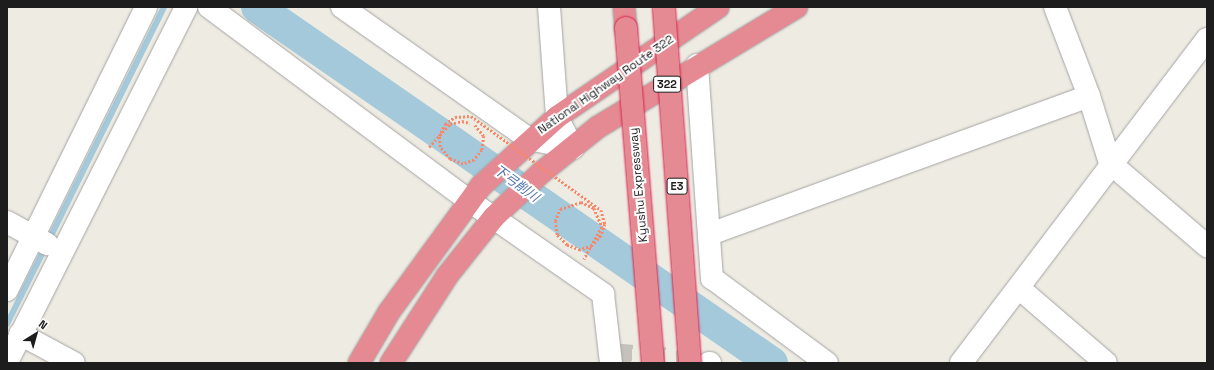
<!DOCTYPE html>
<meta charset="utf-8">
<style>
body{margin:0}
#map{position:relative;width:1214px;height:370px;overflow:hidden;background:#eeebe2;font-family:"Space Grotesk","Noto Sans JP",sans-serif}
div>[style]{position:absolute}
.stream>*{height:5.5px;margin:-2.75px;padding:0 2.75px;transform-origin:2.75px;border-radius:2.75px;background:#a3c9db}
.river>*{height:32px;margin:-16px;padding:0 16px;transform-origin:16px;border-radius:16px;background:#a3c9db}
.minor-tunnel>*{height:22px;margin-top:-11px;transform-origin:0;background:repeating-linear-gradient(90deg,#c4c2bb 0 22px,transparent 0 33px)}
.path>*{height:2.5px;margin-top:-1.25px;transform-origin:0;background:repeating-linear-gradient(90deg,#f8876a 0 2px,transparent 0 4px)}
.roads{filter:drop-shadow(0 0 1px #a4a4a4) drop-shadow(0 0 1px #a4a4a4)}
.minor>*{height:22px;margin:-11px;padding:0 11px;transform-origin:11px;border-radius:11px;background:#fff}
.highway>*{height:22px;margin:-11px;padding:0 11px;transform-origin:11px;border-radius:11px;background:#e58a92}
.path-bridge>*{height:2.5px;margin-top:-1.25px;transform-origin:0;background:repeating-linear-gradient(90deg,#f8876a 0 2px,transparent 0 4px)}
.bridges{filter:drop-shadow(0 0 1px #d52650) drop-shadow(0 0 1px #d52650)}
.highway-bridge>*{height:22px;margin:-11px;padding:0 11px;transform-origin:11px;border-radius:11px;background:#e58a92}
span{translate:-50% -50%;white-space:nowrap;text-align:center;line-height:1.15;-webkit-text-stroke:4px #fff;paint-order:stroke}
.shield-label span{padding:1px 3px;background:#fff;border:1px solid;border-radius:3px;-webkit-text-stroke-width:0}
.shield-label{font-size:11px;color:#1d1d1d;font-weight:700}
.street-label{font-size:12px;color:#1d1d1d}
.water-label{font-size:13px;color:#4b71ab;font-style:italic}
.frame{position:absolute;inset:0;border:8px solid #1d1d1d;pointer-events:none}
.north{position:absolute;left:16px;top:314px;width:40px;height:40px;-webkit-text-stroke:3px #fff;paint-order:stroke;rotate:37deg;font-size:11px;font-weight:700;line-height:16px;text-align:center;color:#1d1d1d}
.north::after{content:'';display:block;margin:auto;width:14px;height:18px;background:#1d1d1d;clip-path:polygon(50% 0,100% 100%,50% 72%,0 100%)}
</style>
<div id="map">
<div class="stream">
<i style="left:49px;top:240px;width:260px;rotate:-63.7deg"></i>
<i style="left:7px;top:324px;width:85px;rotate:-63.4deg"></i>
</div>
<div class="river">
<i style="left:257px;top:7px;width:626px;rotate:34.65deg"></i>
</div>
<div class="minor-tunnel">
<i style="left:610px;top:354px;width:98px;rotate:4.7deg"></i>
</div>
<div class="path">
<i style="left:429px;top:147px;width:31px;rotate:-48deg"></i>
<i style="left:450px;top:124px;width:12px;rotate:-14deg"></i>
<i style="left:462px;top:121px;width:8px;rotate:14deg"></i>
<i style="left:581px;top:202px;width:14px;rotate:25deg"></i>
<i style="left:594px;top:208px;width:21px;rotate:67deg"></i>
<i style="left:602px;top:227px;width:37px;rotate:119deg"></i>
</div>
<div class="roads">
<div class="minor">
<i style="left:209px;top:7px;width:323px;rotate:36.7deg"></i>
<i style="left:468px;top:200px;width:165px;rotate:34.8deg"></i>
<i style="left:603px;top:294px;width:69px;rotate:83.4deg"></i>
<i style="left:342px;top:7px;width:229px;rotate:35.2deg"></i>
<i style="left:529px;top:139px;width:45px;rotate:11.6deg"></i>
<i style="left:549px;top:7px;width:110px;rotate:85.8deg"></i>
<i style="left:557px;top:117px;width:35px;rotate:63deg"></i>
<i style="left:1055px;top:7px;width:95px;rotate:69.1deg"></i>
<i style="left:1089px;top:96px;width:70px;rotate:72.6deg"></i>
<i style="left:1110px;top:163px;width:128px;rotate:40.6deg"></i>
<i style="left:697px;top:65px;width:214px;rotate:86deg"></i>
<i style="left:712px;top:278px;width:143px;rotate:36.5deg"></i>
<i style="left:7px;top:222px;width:46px;rotate:28.8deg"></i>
<i style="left:710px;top:234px;width:403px;rotate:-20deg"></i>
<i style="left:1020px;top:289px;width:113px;rotate:40.7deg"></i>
<i style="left:7px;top:290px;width:315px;rotate:-63.8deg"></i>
<i style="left:20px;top:334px;width:61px;rotate:28.2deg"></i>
<i style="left:7px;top:362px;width:398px;rotate:-63.2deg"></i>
<i style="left:709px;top:363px;width:1px"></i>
<i style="left:961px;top:363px;width:407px;rotate:-52.8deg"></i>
</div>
<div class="highway">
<i style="left:624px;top:7px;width:21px;rotate:85deg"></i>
<i style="left:359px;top:363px;width:59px;rotate:-59.5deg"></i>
<i style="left:389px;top:312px;width:156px;rotate:-53.9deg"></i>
<i style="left:481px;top:186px;width:103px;rotate:-42.2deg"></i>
<i style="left:557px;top:117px;width:195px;rotate:-34.3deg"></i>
<i style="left:391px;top:363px;width:103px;rotate:-57.2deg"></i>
<i style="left:447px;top:276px;width:75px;rotate:-51.5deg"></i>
<i style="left:494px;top:217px;width:66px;rotate:-43.2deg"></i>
<i style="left:542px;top:172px;width:72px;rotate:-38.8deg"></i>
<i style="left:598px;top:127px;width:232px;rotate:-31.1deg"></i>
</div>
</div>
<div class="path-bridge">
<i style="left:475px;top:125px;width:14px;rotate:51deg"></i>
<i style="left:484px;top:136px;width:14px;rotate:98deg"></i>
<i style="left:482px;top:150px;width:13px;rotate:129deg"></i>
<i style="left:474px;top:160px;width:12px;rotate:160deg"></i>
<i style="left:463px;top:164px;width:14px;rotate:-159deg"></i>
<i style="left:450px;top:159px;width:16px;rotate:-130deg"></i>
<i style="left:440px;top:147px;width:11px;rotate:-95deg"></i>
<i style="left:439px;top:136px;width:13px;rotate:-63deg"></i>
<i style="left:445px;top:124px;width:12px;rotate:-35deg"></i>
<i style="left:455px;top:117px;width:16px;rotate:-4deg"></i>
<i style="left:471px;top:116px;width:160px;rotate:35.9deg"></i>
<i style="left:601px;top:210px;width:15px;rotate:74deg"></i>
<i style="left:605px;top:224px;width:13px;rotate:108deg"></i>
<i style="left:601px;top:236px;width:13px;rotate:132deg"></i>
<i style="left:592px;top:246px;width:13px;rotate:162deg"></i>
<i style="left:580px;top:250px;width:14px;rotate:-159deg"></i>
<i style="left:567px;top:245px;width:14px;rotate:-135deg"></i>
<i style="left:557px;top:235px;width:14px;rotate:-98deg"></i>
<i style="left:555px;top:221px;width:13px;rotate:-67deg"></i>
<i style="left:560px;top:209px;width:22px;rotate:-18deg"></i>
</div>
<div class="bridges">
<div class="highway-bridge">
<i style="left:664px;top:9px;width:355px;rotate:85.8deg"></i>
<i style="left:626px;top:28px;width:336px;rotate:85.4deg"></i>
</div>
</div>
<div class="shield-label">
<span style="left:667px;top:84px">322</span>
<span style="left:677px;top:186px">E3</span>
</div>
<div class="street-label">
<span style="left:606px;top:85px;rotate:-35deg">National Highway Route 322</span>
<span style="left:639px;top:185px;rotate:-95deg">Kyushu Expressway</span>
</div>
<div class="water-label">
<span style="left:516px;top:184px;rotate:36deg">下弓削川</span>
</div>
<div class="frame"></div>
<div class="north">N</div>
</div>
